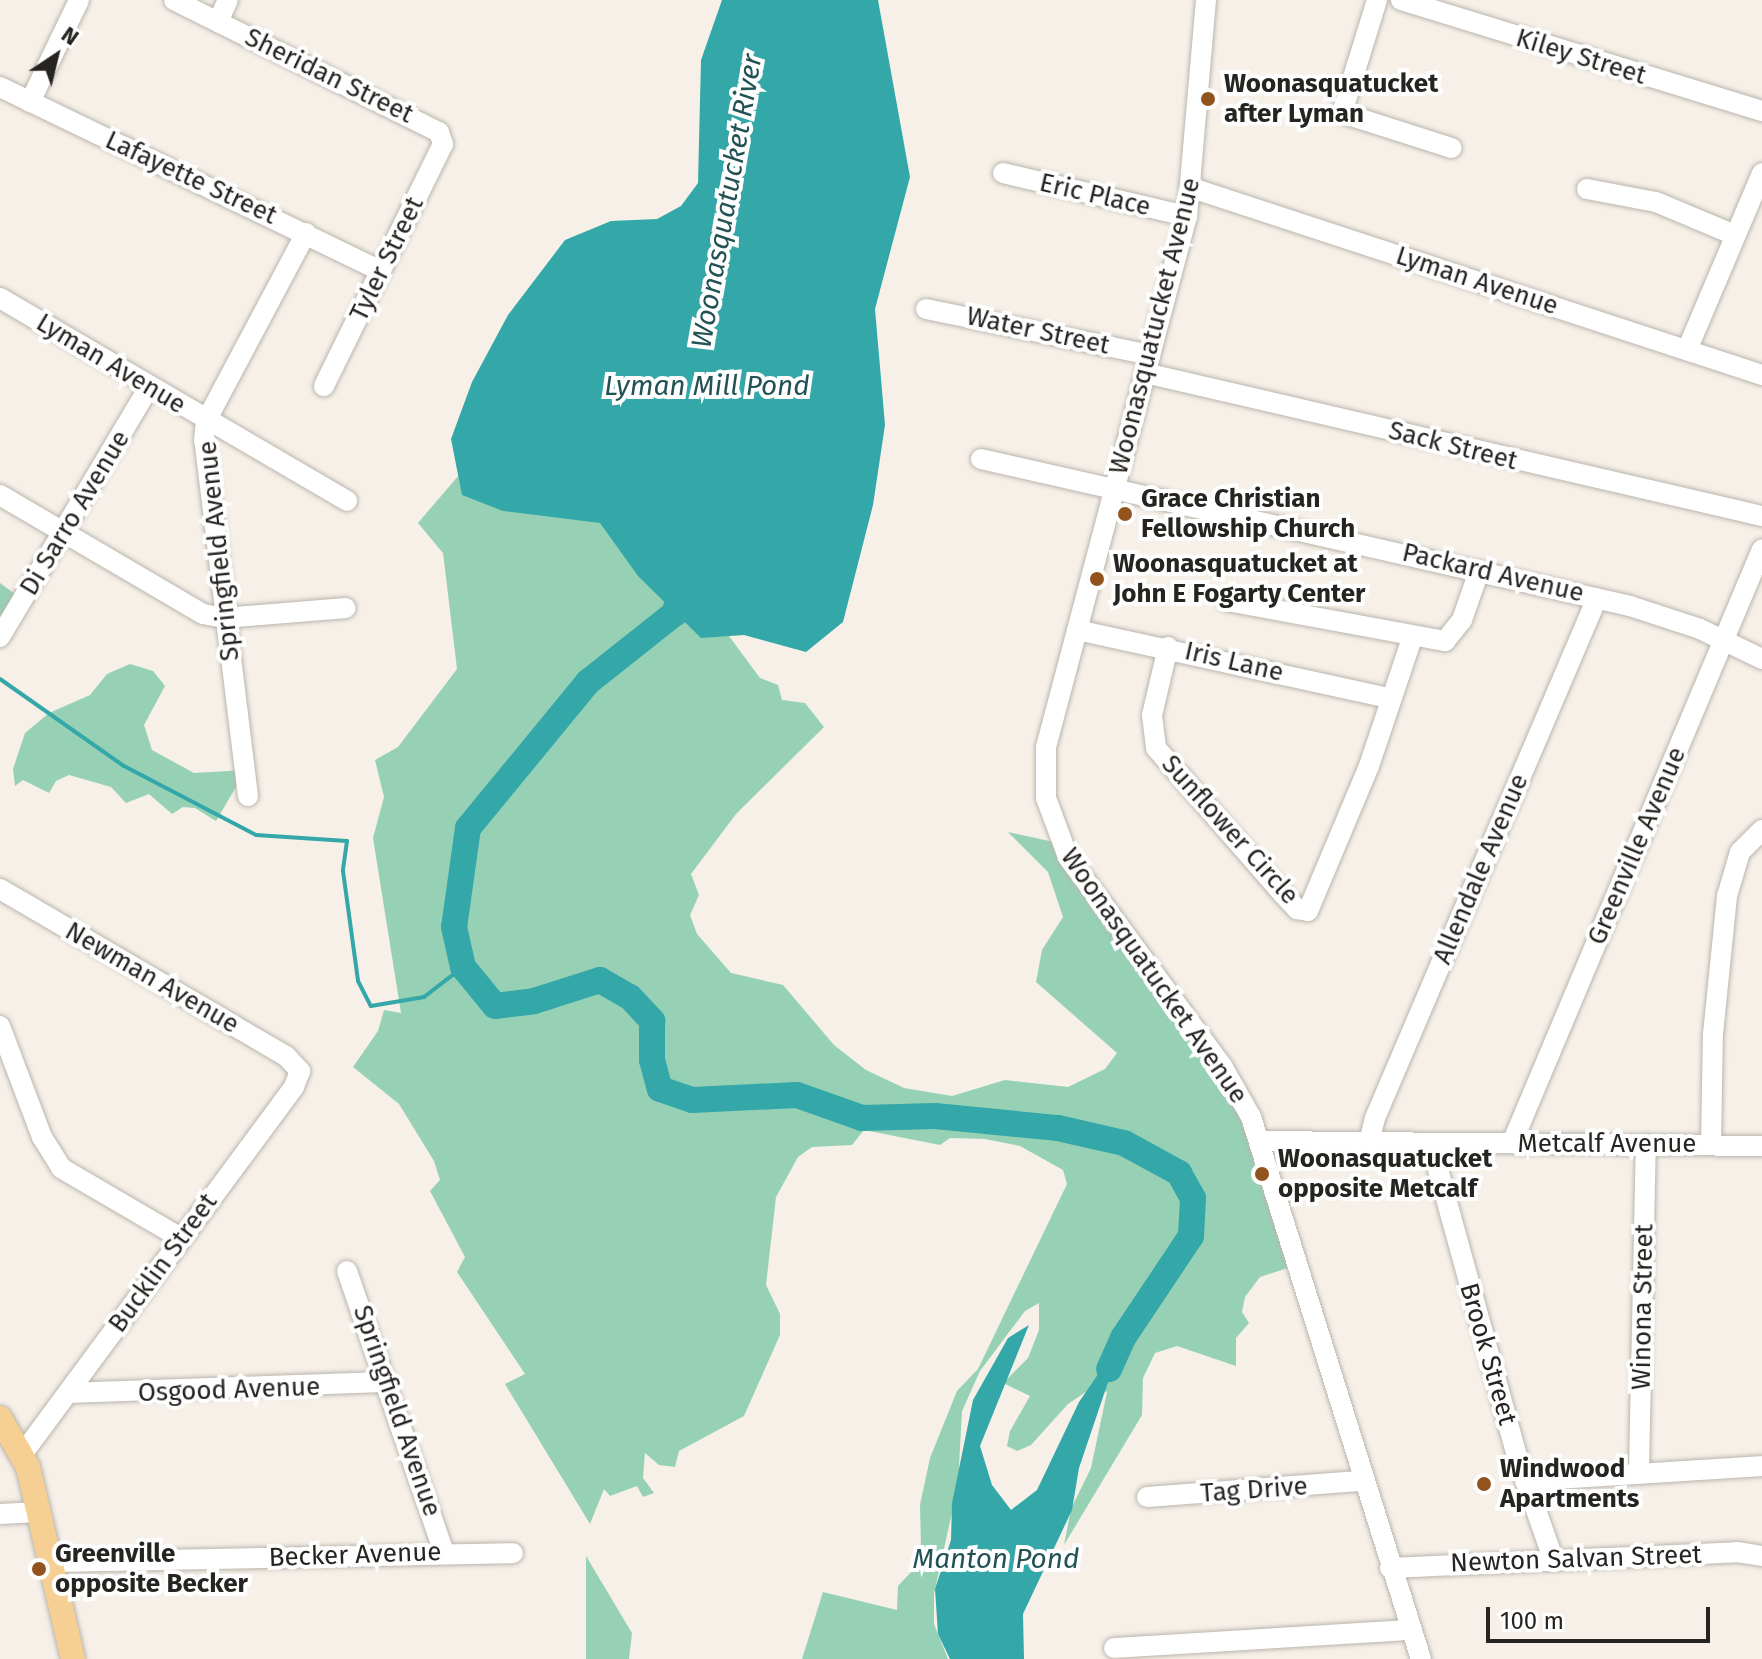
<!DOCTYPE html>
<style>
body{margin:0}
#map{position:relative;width:1762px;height:1659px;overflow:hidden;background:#f6f0e8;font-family:"Fira Sans",sans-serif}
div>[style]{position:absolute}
.green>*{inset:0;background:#96d1b6}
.water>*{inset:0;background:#34a7a9}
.stream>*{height:4px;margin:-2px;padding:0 2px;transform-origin:2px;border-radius:2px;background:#34a7a9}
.river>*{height:26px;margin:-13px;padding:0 13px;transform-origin:13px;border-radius:13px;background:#34a7a9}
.roads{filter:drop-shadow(0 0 2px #bab5ad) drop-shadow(0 0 2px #bab5ad)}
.minor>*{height:20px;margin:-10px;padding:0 10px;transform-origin:10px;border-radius:10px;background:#fff}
.major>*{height:24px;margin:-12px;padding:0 12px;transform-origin:12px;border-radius:12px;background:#f5d092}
.dots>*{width:22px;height:22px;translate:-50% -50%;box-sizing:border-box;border:4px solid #fefefe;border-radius:50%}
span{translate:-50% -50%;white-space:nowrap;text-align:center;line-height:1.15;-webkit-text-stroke:8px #fefefe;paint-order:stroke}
.street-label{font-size:26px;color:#262421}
.poi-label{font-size:26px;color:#262421;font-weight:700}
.left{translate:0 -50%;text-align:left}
.water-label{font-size:28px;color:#225253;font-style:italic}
.north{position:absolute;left:16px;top:16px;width:80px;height:80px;-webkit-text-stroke:6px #fefefe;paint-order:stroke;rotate:35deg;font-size:22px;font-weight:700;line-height:32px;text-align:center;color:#262421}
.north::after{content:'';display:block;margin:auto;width:28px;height:36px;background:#262421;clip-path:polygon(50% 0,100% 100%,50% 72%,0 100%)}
.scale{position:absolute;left:1486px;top:1607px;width:224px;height:36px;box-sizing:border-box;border:4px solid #262421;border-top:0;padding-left:10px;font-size:24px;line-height:28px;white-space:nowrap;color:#262421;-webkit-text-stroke:6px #fefefe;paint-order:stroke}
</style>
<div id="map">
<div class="green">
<i style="clip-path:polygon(459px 475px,626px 531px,726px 632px,760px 678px,778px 685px,782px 700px,805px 703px,824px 727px,736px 814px,691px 874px,699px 895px,690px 915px,697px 934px,731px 973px,783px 985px,834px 1045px,866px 1070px,904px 1088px,952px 1096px,1005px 1080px,1068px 1087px,1105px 1069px,1117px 1053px,1036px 982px,1042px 950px,1063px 917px,1048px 872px,1008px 832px,1054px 842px,1234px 1095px,1294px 1266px,1260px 1277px,1245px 1297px,1242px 1312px,1249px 1323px,1236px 1338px,1236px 1366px,1177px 1346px,1155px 1353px,1143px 1378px,1142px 1415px,1064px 1545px,1071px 1509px,1091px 1468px,1107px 1392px,1093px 1387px,1068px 1404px,1031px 1445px,1017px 1451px,1007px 1446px,1010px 1431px,1030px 1396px,1003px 1383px,1028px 1358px,1039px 1330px,1039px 1303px,1025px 1311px,980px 1371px,962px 1411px,958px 1485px,934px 1594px,934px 1624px,948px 1659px,802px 1659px,823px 1592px,897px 1610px,898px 1586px,913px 1570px,921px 1547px,920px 1505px,930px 1458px,957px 1391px,978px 1369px,1067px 1184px,1063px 1170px,1020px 1146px,985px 1139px,950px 1138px,940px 1145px,864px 1130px,852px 1145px,812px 1147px,798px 1157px,776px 1197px,766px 1285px,780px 1314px,780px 1335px,744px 1416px,679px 1451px,675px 1467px,659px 1465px,645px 1453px,643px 1478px,654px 1493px,643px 1497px,637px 1486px,610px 1496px,604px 1489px,590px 1524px,505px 1384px,525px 1374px,457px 1272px,465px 1257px,430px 1191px,440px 1180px,434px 1161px,399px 1104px,353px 1067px,378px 1031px,384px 1010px,401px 1013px,373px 838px,384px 797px,375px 760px,398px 747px,457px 669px,443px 553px,418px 523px)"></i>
<i style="clip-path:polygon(0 583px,23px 600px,0 637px)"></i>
<i style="clip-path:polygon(130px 664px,153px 671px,165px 686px,144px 725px,152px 750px,194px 773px,246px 770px,216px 821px,195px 808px,183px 807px,172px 814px,149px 794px,126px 803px,111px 787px,69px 775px,56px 781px,49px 793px,23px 780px,15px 786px,13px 769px,25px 733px,49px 713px,90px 695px,107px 674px)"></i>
<i style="clip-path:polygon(586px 1556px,632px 1633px,629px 1659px,586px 1659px)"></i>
</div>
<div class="water">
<i style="clip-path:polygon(722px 0,878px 0,910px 177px,875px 309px,885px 425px,873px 505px,843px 622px,806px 652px,744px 635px,701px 638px,638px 576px,600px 523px,503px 511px,462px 495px,451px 439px,472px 382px,508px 315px,565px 240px,611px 221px,657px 219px,681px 206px,698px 183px,701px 60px)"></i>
<i style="clip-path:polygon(1029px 1325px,980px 1446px,992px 1485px,1011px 1510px,1037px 1490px,1079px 1402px,1123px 1338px,1079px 1468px,1072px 1510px,1023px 1614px,1024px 1659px,950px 1659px,938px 1634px,935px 1589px,951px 1540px,952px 1503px,973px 1400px,1008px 1338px)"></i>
</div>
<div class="stream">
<i style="left:0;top:679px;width:151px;rotate:35.1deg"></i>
<i style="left:124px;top:766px;width:149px;rotate:27.6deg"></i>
<i style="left:256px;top:835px;width:91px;rotate:3.8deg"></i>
<i style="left:347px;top:841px;width:30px;rotate:98deg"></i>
<i style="left:343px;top:871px;width:111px;rotate:82.2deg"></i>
<i style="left:358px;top:981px;width:28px;rotate:63deg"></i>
<i style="left:371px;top:1006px;width:54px;rotate:-9.6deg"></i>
<i style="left:424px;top:997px;width:49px;rotate:-37.6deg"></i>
</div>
<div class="river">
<i style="left:681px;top:580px;width:34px;rotate:100deg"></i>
<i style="left:675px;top:613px;width:111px;rotate:141.6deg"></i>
<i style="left:588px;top:682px;width:189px;rotate:129.4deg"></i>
<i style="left:468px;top:828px;width:100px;rotate:98deg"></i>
<i style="left:454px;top:927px;width:41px;rotate:77.3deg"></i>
<i style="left:463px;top:967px;width:50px;rotate:50.6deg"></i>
<i style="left:495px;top:1006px;width:39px;rotate:-7deg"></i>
<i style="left:534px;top:1001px;width:69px;rotate:-17.7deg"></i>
<i style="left:600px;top:980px;width:34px;rotate:30deg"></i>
<i style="left:630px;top:997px;width:33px;rotate:47deg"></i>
<i style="left:652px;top:1021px;width:39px;rotate:90deg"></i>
<i style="left:652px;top:1060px;width:30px;rotate:75deg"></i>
<i style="left:660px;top:1089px;width:34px;rotate:19deg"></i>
<i style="left:692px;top:1100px;width:105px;rotate:-2.7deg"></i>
<i style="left:797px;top:1095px;width:69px;rotate:19.5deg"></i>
<i style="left:862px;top:1118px;width:73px;rotate:-1.6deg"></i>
<i style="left:935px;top:1116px;width:124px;rotate:5.6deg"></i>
<i style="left:1058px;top:1128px;width:68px;rotate:12.8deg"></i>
<i style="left:1124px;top:1143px;width:63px;rotate:28.6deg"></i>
<i style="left:1179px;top:1173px;width:29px;rotate:61deg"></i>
<i style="left:1193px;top:1198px;width:38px;rotate:93deg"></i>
<i style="left:1191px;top:1236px;width:123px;rotate:123.7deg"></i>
<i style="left:1123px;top:1338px;width:34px;rotate:114deg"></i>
</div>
<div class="roads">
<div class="minor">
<i style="left:174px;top:0;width:296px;rotate:26.5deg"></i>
<i style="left:439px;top:132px;width:13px;rotate:72deg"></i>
<i style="left:443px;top:144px;width:270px;rotate:116.2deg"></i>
<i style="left:1206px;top:0;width:217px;rotate:95deg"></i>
<i style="left:1187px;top:216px;width:549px;rotate:104.87deg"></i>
<i style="left:1046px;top:747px;width:51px;rotate:90deg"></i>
<i style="left:1046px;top:798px;width:63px;rotate:69.6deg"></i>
<i style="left:1068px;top:857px;width:260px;rotate:53.6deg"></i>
<i style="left:1222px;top:1066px;width:59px;rotate:60.4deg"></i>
<i style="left:1251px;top:1117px;width:568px;rotate:72.59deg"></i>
<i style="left:1377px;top:0;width:118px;rotate:107.2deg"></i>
<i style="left:1342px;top:113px;width:115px;rotate:17.7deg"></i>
<i style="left:1401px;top:0;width:378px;rotate:17.1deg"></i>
<i style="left:218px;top:22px;width:24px;rotate:-66deg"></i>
<i style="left:0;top:87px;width:423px;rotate:25.8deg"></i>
<i style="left:30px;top:102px;width:113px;rotate:-64.3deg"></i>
<i style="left:1003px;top:173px;width:189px;rotate:13.2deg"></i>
<i style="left:1192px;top:188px;width:600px;rotate:18.16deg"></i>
<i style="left:1587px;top:189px;width:70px;rotate:10.7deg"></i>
<i style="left:1656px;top:202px;width:86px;rotate:22.7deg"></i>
<i style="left:0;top:298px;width:402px;rotate:30.3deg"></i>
<i style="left:926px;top:309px;width:229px;rotate:11.6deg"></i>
<i style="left:1687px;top:350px;width:192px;rotate:-67deg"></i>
<i style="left:1145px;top:373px;width:633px;rotate:13.05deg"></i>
<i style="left:981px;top:459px;width:665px;rotate:12.76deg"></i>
<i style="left:1630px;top:606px;width:74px;rotate:18.2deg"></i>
<i style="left:1700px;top:629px;width:69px;rotate:25.8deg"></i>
<i style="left:0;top:495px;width:235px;rotate:30.4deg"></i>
<i style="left:203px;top:614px;width:21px;rotate:11deg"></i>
<i style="left:224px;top:618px;width:122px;rotate:-4.7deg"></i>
<i style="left:1227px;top:601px;width:222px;rotate:10.4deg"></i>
<i style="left:1445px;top:641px;width:27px;rotate:-51deg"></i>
<i style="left:1462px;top:620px;width:52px;rotate:-70.9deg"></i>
<i style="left:1077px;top:630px;width:320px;rotate:12.3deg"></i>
<i style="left:0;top:637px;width:291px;rotate:-59.2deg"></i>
<i style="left:1168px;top:647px;width:70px;rotate:103.2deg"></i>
<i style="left:1152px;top:715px;width:33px;rotate:83deg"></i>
<i style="left:1156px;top:748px;width:194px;rotate:49deg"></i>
<i style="left:1283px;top:894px;width:21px;rotate:47deg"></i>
<i style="left:1297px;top:909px;width:11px;rotate:10deg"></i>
<i style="left:1308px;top:911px;width:157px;rotate:-67.2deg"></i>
<i style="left:1369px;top:766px;width:135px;rotate:-71.4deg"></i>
<i style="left:248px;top:796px;width:359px;rotate:-97deg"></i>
<i style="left:204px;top:440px;width:19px;rotate:-84deg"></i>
<i style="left:206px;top:421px;width:213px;rotate:-62deg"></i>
<i style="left:0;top:889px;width:331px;rotate:30.3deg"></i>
<i style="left:286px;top:1056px;width:21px;rotate:47deg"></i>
<i style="left:300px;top:1071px;width:17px;rotate:111deg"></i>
<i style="left:294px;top:1087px;width:457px;rotate:126.5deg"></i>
<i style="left:0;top:1026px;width:119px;rotate:69.3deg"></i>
<i style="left:42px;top:1137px;width:36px;rotate:58deg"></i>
<i style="left:61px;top:1168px;width:137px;rotate:30.3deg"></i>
<i style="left:1261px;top:1141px;width:501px;rotate:0.57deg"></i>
<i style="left:1369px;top:1142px;width:25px;rotate:-76deg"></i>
<i style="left:1375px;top:1118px;width:565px;rotate:-66.88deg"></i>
<i style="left:1512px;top:1143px;width:644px;rotate:-67.17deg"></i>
<i style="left:1431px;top:1144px;width:324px;rotate:74.6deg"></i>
<i style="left:1517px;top:1456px;width:111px;rotate:70.6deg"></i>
<i style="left:1711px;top:1144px;width:110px;rotate:-89deg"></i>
<i style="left:1713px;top:1034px;width:139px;rotate:-84.2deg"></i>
<i style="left:1727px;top:896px;width:46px;rotate:-73.5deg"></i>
<i style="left:1740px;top:852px;width:31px;rotate:-45deg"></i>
<i style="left:347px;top:1271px;width:297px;rotate:71deg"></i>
<i style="left:69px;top:1393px;width:319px;rotate:-2deg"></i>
<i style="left:1639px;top:1470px;width:326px;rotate:-88.8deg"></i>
<i style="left:1525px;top:1481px;width:237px;rotate:-3.6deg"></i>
<i style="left:1147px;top:1497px;width:216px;rotate:-4.3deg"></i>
<i style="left:0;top:1514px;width:39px;rotate:-3deg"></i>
<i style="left:53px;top:1562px;width:460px;rotate:-1.1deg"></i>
<i style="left:1390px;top:1568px;width:347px;rotate:-2.6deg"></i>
<i style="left:1737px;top:1552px;width:25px;rotate:9deg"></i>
<i style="left:1114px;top:1648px;width:297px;rotate:-3.5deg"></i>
</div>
<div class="major">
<i style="left:0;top:1418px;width:56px;rotate:60.3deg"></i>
<i style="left:28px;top:1467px;width:197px;rotate:76.8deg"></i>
</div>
</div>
<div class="dots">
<i style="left:1208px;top:99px;background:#93531d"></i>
<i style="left:1125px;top:514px;background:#93531d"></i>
<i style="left:1097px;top:579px;background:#93531d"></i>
<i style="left:1262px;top:1174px;background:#93531d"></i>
<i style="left:1484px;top:1484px;background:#93531d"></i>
<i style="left:39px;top:1569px;background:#93531d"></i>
</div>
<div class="street-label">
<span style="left:1581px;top:57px;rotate:17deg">Kiley Street</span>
<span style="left:329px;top:76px;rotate:26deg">Sheridan Street</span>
<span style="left:191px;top:178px;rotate:25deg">Lafayette Street</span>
<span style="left:1095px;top:195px;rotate:13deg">Eric Place</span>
<span style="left:387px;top:259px;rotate:-64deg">Tyler Street</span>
<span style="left:1477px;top:281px;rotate:18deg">Lyman Avenue</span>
<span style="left:1155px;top:326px;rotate:-76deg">Woonasquatucket Avenue</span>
<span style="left:1038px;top:331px;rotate:12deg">Water Street</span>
<span style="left:111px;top:364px;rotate:31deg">Lyman Avenue</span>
<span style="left:1453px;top:446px;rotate:14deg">Sack Street</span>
<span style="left:75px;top:513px;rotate:-59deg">Di Sarro Avenue</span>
<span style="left:219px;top:551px;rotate:-96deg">Springfield Avenue</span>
<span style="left:1493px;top:573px;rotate:13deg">Packard Avenue</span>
<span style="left:1234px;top:662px;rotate:13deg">Iris Lane</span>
<span style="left:1230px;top:830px;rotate:48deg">Sunflower Circle</span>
<span style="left:1637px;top:846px;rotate:-67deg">Greenville Avenue</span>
<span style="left:1481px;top:869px;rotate:-67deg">Allendale Avenue</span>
<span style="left:1154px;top:976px;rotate:55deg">Woonasquatucket Avenue</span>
<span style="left:152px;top:978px;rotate:30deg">Newman Avenue</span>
<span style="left:1607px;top:1144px">Metcalf Avenue</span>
<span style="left:163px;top:1263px;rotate:-54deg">Bucklin Street</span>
<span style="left:1643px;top:1307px;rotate:-89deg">Winona Street</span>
<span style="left:1488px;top:1354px;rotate:74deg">Brook Street</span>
<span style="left:229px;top:1390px;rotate:-2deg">Osgood Avenue</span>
<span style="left:397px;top:1411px;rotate:71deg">Springfield Avenue</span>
<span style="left:1254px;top:1490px;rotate:-4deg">Tag Drive</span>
<span style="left:355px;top:1555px;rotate:-2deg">Becker Avenue</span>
<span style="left:1576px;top:1559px;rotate:-2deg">Newton Salvan Street</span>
</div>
<div class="poi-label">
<span class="left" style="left:1224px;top:99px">Woonasquatucket<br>after Lyman</span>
<span class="left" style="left:1141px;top:514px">Grace Christian<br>Fellowship Church</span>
<span class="left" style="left:1113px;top:579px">Woonasquatucket at<br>John E Fogarty Center</span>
<span class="left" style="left:1278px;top:1174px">Woonasquatucket<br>opposite Metcalf</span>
<span class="left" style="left:1500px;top:1484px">Windwood<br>Apartments</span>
<span class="left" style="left:55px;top:1569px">Greenville<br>opposite Becker</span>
</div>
<div class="water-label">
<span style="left:727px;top:201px;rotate:-80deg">Woonasquatucket River</span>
<span style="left:707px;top:386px">Lyman Mill Pond</span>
<span style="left:996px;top:1559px">Manton Pond</span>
</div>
<div class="north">N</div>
<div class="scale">100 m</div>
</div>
